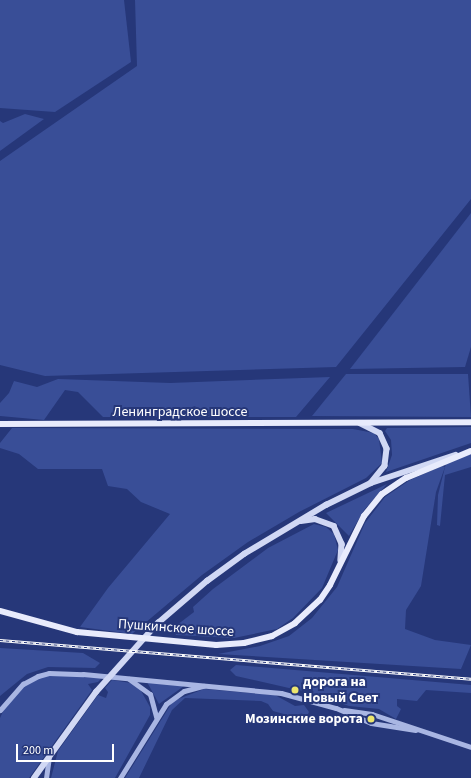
<!DOCTYPE html>
<meta charset="utf-8">
<style>
body{margin:0}
#map{position:relative;width:471px;height:778px;overflow:hidden;background:#263779;font-family:"Source Sans 3",sans-serif}
div>[style]{position:absolute}
.green>*{inset:0;background:#394e97}
.tertiary>*{height:5px;margin:-2.5px;padding:0 2.5px;transform-origin:2.5px;border-radius:2.5px;background:#a9b6e3}
.secondary>*{height:5.5px;margin:-2.75px;padding:0 2.75px;transform-origin:2.75px;border-radius:2.75px;background:#d1d8f4}
.primary>*{height:6px;margin:-3px;padding:0 3px;transform-origin:3px;border-radius:3px;background:#e8ebfc}
.rail>*{height:2.5px;margin-top:-1.25px;transform-origin:0;background:repeating-linear-gradient(90deg,#263779 0 3px,#fff 0 6px);box-sizing:border-box;border-block:1px solid #fff}
.dots>*{width:11px;height:11px;translate:-50% -50%;box-sizing:border-box;border:2px solid #263779;border-radius:50%}
span{translate:-50% -50%;white-space:nowrap;text-align:center;line-height:1.15;-webkit-text-stroke:4px #263779;paint-order:stroke}
.street-label{font-size:14px;color:#fff}
.poi-label{font-size:14px;color:#fff;font-weight:700}
.left{translate:0 -50%;text-align:left}
.right{translate:-100% -50%;text-align:right}
.scale{position:absolute;left:16px;top:744px;width:98px;height:18px;box-sizing:border-box;border:2px solid #fff;border-top:0;padding-left:5px;font-size:12px;line-height:14px;white-space:nowrap;color:#fff;-webkit-text-stroke:3px #263779;paint-order:stroke}
</style>
<div id="map">
<div class="green">
<i style="clip-path:polygon(0 0,124px 0,131px 62px,55px 112px,0 108px)"></i>
<i style="clip-path:polygon(135px 0,471px 0,471px 199px,336px 367px,45px 376px,0 365px,0 161px,137px 66px)"></i>
<i style="clip-path:polygon(25px 114px,44px 119px,0 151px,0 121px,3px 123px)"></i>
<i style="clip-path:polygon(471px 213px,471px 347px,465px 367px,350px 369px)"></i>
<i style="clip-path:polygon(346px 374px,468px 374px,471px 417px,312px 416px)"></i>
<i style="clip-path:polygon(330px 377px,296px 417px,103px 417px,78px 392px,65px 390px,44px 420px,0 416px,0 403px,9px 393px,14px 381px,37px 387px,58px 379px,170px 383px)"></i>
<i style="clip-path:polygon(471px 427px,471px 443px,386px 472px,392px 455px,391px 440px,385px 431px,387px 428px)"></i>
<i style="clip-path:polygon(12px 428px,353px 429px,374px 433px,379px 439px,382px 463px,366px 478px,299px 512px,248px 542px,202px 575px,132px 634px,80px 627px,108px 588px,170px 514px,141px 502px,127px 489px,108px 486px,102px 469px,38px 469px,19px 454px,0 448px,0 443px)"></i>
<i style="clip-path:polygon(471px 454px,471px 467px,445px 475px,440px 526px,437px 525px,438px 495px,446px 463px)"></i>
<i style="clip-path:polygon(442px 466px,445px 467px,436px 492px,421px 586px,406px 610px,405px 629px,435px 640px,471px 645px,461px 669px,218px 654px,260px 646px,289px 636px,312px 618px,337px 587px,365px 523px,385px 497px,410px 480px)"></i>
<i style="clip-path:polygon(387px 484px,364px 510px,349px 536px,326px 513px)"></i>
<i style="clip-path:polygon(314px 524px,326px 527px,334px 534px,338px 550px,322px 588px,293px 618px,277px 629px,234px 638px,176px 635px,173px 628px,194px 612px,193px 607px,213px 589px,268px 548px)"></i>
<i style="clip-path:polygon(0 648px,83px 653px,100px 663px,95px 668px,48px 667px,27px 674px,0 696px)"></i>
<i style="clip-path:polygon(236px 665px,471px 685px,471px 693px,426px 690px,417px 701px,397px 699px,397px 706px,401px 709px,396px 719px,379px 709px,349px 706px,302px 691px,236px 676px,230px 670px)"></i>
<i style="clip-path:polygon(58px 675px,102px 678px,98px 682px,88px 684px,92px 690px,29px 778px,0 778px,0 718px,6px 705px,23px 686px,38px 677px)"></i>
<i style="clip-path:polygon(112px 680px,131px 683px,140px 689px,150px 707px,150px 715px,115px 778px,51px 778px,58px 751px,98px 695px,106px 698px,108px 692px,105px 688px)"></i>
<i style="clip-path:polygon(147px 682px,182px 685px,184px 686px,159px 704px)"></i>
<i style="clip-path:polygon(204px 689px,275px 695px,295px 706px,304px 705px,309px 712px,305px 720px,273px 711px,268px 704px,261px 701px,185px 698px,172px 710px,139px 778px,125px 778px,173px 701px)"></i>
</div>
<div class="tertiary">
<i style="left:129px;top:679px;width:26px;rotate:36deg"></i>
<i style="left:150px;top:694px;width:24px;rotate:75deg"></i>
<i style="left:0;top:710px;width:35px;rotate:-49deg"></i>
<i style="left:23px;top:684px;width:17px;rotate:-28deg"></i>
<i style="left:38px;top:676px;width:11px;rotate:-15deg"></i>
<i style="left:49px;top:673px;width:34px;rotate:2deg"></i>
<i style="left:83px;top:674px;width:199px;rotate:5.5deg"></i>
<i style="left:281px;top:693px;width:57px;rotate:15.3deg"></i>
<i style="left:336px;top:708px;width:38px;rotate:23deg"></i>
<i style="left:371px;top:723px;width:45px;rotate:9deg"></i>
<i style="left:344px;top:710px;width:28px;rotate:8deg"></i>
<i style="left:372px;top:714px;width:104px;rotate:18.4deg"></i>
<i style="left:46px;top:778px;width:21px;rotate:-82deg"></i>
<i style="left:120px;top:778px;width:87px;rotate:-58.1deg"></i>
<i style="left:166px;top:704px;width:22px;rotate:-36deg"></i>
<i style="left:184px;top:691px;width:20px;rotate:-15deg"></i>
</div>
<div class="secondary">
<i style="left:360px;top:423px;width:22px;rotate:27deg"></i>
<i style="left:380px;top:433px;width:17px;rotate:66deg"></i>
<i style="left:387px;top:449px;width:17px;rotate:97deg"></i>
<i style="left:385px;top:466px;width:22px;rotate:129deg"></i>
<i style="left:301px;top:521px;width:14px;rotate:-8deg"></i>
<i style="left:315px;top:519px;width:20px;rotate:20deg"></i>
<i style="left:334px;top:526px;width:20px;rotate:66deg"></i>
<i style="left:342px;top:544px;width:16px;rotate:94deg"></i>
<i style="left:34px;top:778px;width:106px;rotate:-54.2deg"></i>
<i style="left:96px;top:692px;width:93px;rotate:-48.1deg"></i>
<i style="left:158px;top:623px;width:65px;rotate:-40.6deg"></i>
<i style="left:207px;top:581px;width:46px;rotate:-36.1deg"></i>
<i style="left:244px;top:554px;width:96px;rotate:-30.9deg"></i>
<i style="left:326px;top:505px;width:50px;rotate:-26.1deg"></i>
<i style="left:371px;top:483px;width:89px;rotate:-18.4deg"></i>
</div>
<div class="primary">
<i style="left:0;top:424px;width:471px;rotate:-0.2deg"></i>
<i style="left:0;top:611px;width:80px;rotate:15.3deg"></i>
<i style="left:77px;top:632px;width:140px;rotate:5.3deg"></i>
<i style="left:216px;top:645px;width:28px;rotate:-4deg"></i>
<i style="left:244px;top:643px;width:29px;rotate:-14deg"></i>
<i style="left:272px;top:636px;width:26px;rotate:-29deg"></i>
<i style="left:295px;top:623px;width:34px;rotate:-43deg"></i>
<i style="left:320px;top:600px;width:18px;rotate:-56deg"></i>
<i style="left:330px;top:585px;width:77px;rotate:-63.8deg"></i>
<i style="left:364px;top:516px;width:28px;rotate:-51deg"></i>
<i style="left:382px;top:494px;width:29px;rotate:-34deg"></i>
<i style="left:406px;top:478px;width:70px;rotate:-22.6deg"></i>
</div>
<div class="rail">
<i style="left:0;top:640px;width:473px;rotate:4.7deg"></i>
</div>
<div class="dots">
<i style="left:295px;top:690px;background:#ece56e"></i>
<i style="left:371px;top:719px;background:#ece56e"></i>
</div>
<div class="street-label">
<span style="left:180px;top:412px">Ленинградское шоссе</span>
<span style="left:176px;top:628px;rotate:4deg">Пушкинское шоссе</span>
</div>
<div class="poi-label">
<span class="left" style="left:303px;top:690px">дорога на<br>Новый Свет</span>
<span class="right" style="left:363px;top:719px">Мозинские ворота</span>
</div>
<div class="scale">200 m</div>
</div>
